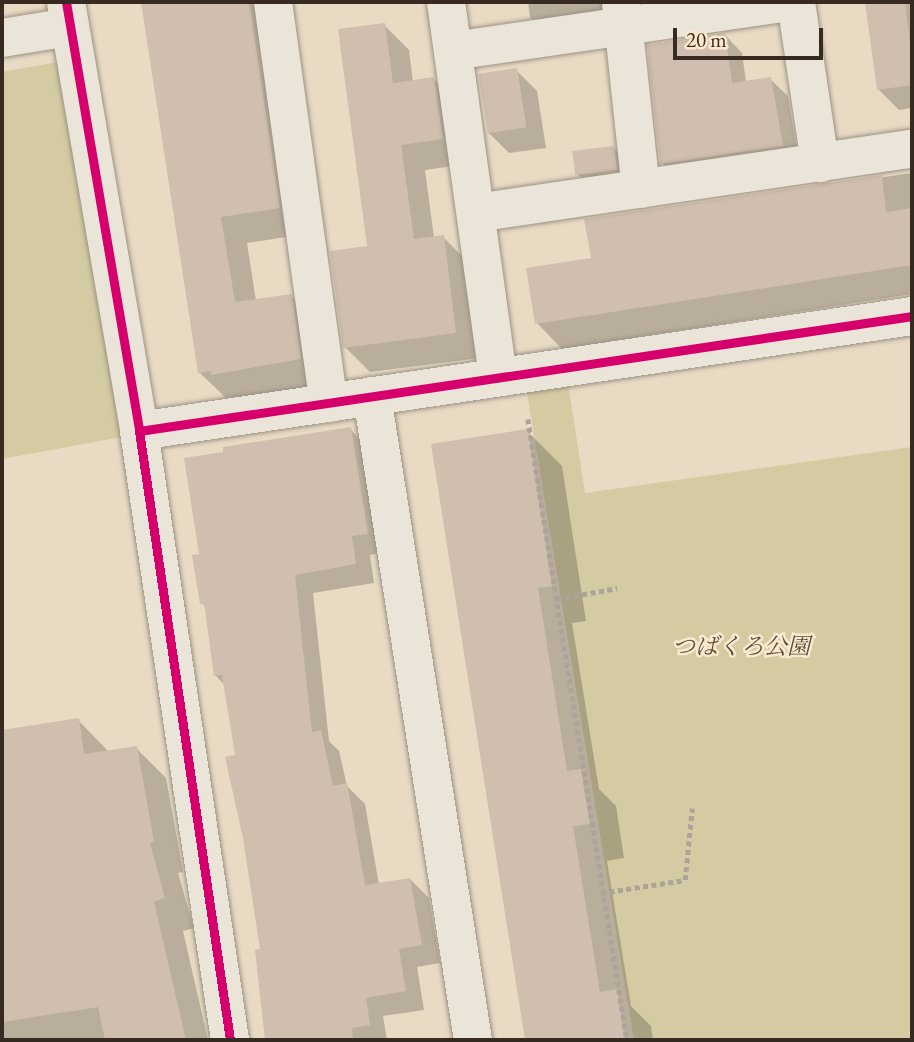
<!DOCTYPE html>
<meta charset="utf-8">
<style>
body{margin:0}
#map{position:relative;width:914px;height:1042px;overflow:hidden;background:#e8dac3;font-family:"EB Garamond","Noto Serif JP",serif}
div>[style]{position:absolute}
.green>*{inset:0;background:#d4cba3}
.shadow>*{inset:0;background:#0003}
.building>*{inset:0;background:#d0beaf;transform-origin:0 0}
.path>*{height:4.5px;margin-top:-2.25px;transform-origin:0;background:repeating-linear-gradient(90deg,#aca49b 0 5px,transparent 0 8.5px)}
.roads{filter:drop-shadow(0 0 2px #9b9284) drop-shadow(0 0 2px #9b9284)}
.minor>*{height:38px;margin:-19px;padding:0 19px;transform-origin:19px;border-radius:19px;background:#ebe4d8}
.cycleway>*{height:9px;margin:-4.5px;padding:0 4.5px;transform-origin:4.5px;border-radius:4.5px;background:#d6006c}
span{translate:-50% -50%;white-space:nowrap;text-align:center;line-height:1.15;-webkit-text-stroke:5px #fae9ce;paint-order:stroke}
.park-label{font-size:23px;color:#5a503b;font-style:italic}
.frame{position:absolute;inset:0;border:4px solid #372b21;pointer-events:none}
.scale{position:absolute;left:673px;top:28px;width:150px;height:32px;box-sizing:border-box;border:4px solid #372b21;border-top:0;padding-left:9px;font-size:21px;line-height:24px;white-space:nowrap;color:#372b21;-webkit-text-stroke:5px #fae9ce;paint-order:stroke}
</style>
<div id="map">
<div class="green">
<i style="clip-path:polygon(69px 60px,132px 435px,2px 459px,2px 72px)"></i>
<i style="clip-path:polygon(567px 377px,585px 493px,912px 447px,912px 1040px,634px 1040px,525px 381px)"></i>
</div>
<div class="shadow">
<i style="clip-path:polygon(143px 2px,270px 2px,305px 234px,247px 243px,256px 301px,291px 296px,317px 322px,326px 385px,239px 401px,235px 397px,226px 398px,199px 372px)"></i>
<i style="clip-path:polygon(528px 2px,793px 2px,557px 44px,530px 17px)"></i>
<i style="clip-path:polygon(866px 2px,912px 2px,912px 108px,899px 110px,878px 89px)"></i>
<i style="clip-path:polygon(384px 25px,409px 50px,413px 82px,434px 79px,459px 104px,467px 164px,425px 170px,434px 238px,443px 237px,468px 262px,480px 358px,370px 372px,345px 347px,369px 247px)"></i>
<i style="clip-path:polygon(725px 35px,742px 53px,746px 82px,770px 79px,788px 96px,799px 163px,679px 180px,662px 163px)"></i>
<i style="clip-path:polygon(516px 70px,537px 91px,546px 148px,509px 153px,488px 132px)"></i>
<i style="clip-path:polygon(614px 148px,625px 159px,627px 181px,589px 186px,578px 175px)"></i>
<i style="clip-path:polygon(912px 173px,912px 294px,562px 349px,537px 323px,593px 259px,586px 221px)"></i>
<i style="clip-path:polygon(350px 429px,369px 448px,386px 552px,370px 555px,374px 583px,313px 593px,329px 741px,339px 751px,347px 786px,365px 804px,379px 885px,410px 879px,429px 898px,440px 963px,417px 967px,424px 1010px,383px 1016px,387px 1040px,267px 1040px,262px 1007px,262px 951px,237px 756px,225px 685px,215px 675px,207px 608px,202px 603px,201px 555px)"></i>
<i style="clip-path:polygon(527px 431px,562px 466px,586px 621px,572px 623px,599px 789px,616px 806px,624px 858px,607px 861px,631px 1006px,651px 1026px,653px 1040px,527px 1040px,433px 446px)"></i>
<i style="clip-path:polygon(78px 720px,109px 752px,136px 748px,166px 778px,183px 872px,178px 873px,194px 928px,183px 931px,208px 1040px,2px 1040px,2px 732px)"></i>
</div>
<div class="building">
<i style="clip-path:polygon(141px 2px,249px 2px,280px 208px,221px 217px,235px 302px,292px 294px,301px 359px,211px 375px,211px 371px,198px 373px)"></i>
<i style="clip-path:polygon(865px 2px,905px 2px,912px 58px,912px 85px,877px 90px)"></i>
<i style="clip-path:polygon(385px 23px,393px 83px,434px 77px,443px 139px,401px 145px,414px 239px,444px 235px,456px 333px,343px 348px,330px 251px,367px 246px,338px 29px)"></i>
<i style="clip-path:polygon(725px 33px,732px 83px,771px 77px,783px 146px,660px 164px,647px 45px)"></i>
<i style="left:517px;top:68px;width:60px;height:39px;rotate:81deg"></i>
<i style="left:614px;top:146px;width:24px;height:42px;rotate:83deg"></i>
<i style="clip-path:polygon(882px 175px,886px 212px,912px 208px,912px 265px,535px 324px,526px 268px,591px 258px,584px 219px)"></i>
<i style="clip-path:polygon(351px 427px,368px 534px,352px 536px,356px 564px,295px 575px,312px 732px,321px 730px,333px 786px,347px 783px,365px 885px,410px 878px,422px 945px,399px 949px,406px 991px,366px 998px,370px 1025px,352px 1028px,353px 1040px,265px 1040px,255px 950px,260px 949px,243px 838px,225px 757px,235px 755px,222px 675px,214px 676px,204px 603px,200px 604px,192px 555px,199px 554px,184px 458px,223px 452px,223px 447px)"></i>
<i style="clip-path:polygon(528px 429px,552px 586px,538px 588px,567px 771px,581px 769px,590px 824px,573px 826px,600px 992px,617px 989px,625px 1040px,525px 1040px,431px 444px)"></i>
<i style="clip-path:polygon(79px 718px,84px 754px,137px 746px,154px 842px,150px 843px,165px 898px,154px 902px,186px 1040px,105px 1040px,98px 1007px,2px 1022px,2px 730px)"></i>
</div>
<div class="path">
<i style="left:528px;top:419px;width:629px;rotate:80.94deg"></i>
<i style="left:557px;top:599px;width:61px;rotate:-10.4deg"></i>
<i style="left:601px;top:893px;width:85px;rotate:-8.8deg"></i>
<i style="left:685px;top:880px;width:72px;rotate:-84.4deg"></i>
</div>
<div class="roads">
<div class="minor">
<i style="left:66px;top:2px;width:435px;rotate:80.3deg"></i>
<i style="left:139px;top:431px;width:616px;rotate:81.5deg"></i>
<i style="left:273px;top:2px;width:405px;rotate:82.1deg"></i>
<i style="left:446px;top:2px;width:379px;rotate:82.1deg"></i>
<i style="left:796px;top:2px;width:163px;rotate:81.5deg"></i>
<i style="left:621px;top:3px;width:187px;rotate:83.9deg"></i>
<i style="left:2px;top:38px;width:68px;rotate:-9.3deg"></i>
<i style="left:453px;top:51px;width:340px;rotate:-8.3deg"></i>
<i style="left:476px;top:213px;width:441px;rotate:-8.4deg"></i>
<i style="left:372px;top:396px;width:652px;rotate:81.09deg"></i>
<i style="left:139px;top:431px;width:782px;rotate:-8.46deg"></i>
</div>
</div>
<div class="cycleway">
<i style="left:66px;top:2px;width:435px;rotate:80.3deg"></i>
<i style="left:139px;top:431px;width:616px;rotate:81.5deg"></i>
<i style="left:139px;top:431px;width:782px;rotate:-8.46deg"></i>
</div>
<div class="park-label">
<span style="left:741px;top:646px">つばくろ公園</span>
</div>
<div class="frame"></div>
<div class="scale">20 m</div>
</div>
